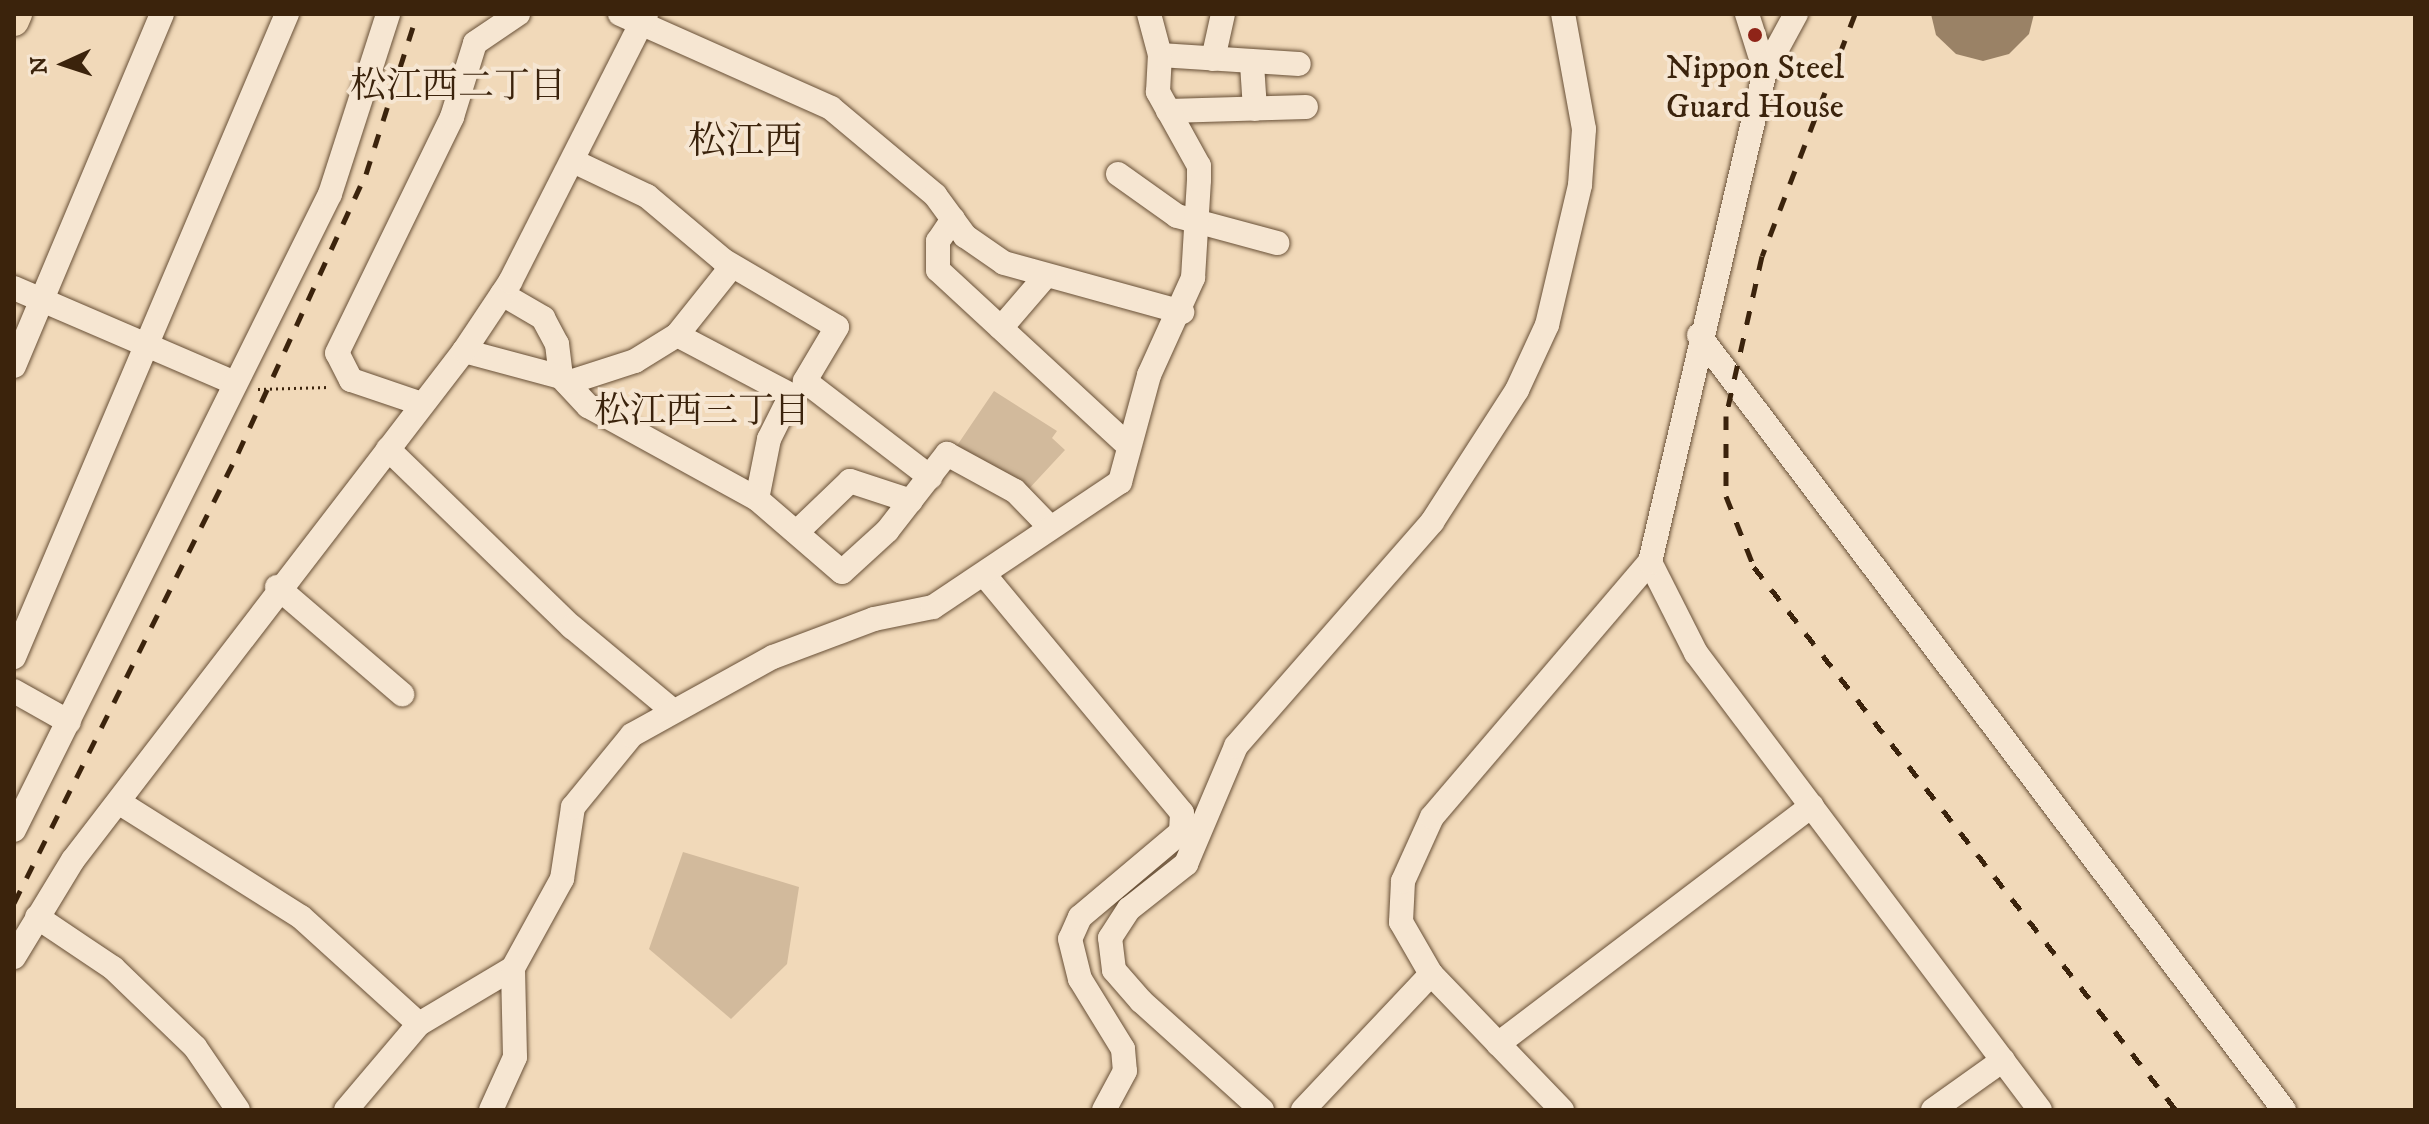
<!DOCTYPE html>
<meta charset="utf-8">
<style>
body{margin:0}
#map{position:relative;width:2429px;height:1124px;overflow:hidden;background:#f1d9b9;font-family:"IM FELL DW Pica","Noto Serif JP",serif}
div>[style]{position:absolute}
.green>*{inset:0;background:#d2ba9c}
.building>*{inset:0;background:#9a8266}
.path>*{height:3px;margin-top:-1.5px;transform-origin:0;background:repeating-linear-gradient(90deg,#3b230c 0 2px,transparent 0 6px)}
.roads{filter:drop-shadow(0 0 2px #685037) drop-shadow(0 0 2px #685037)}
.minor>*{height:24px;margin:-12px;padding:0 12px;transform-origin:12px;border-radius:12px;background:#f6e6d2}
.major>*{height:30px;margin:-15px;padding:0 15px;transform-origin:15px;border-radius:15px;background:#f1d9b9}
.rail>*{height:5px;margin-top:-2.5px;transform-origin:0;background:repeating-linear-gradient(90deg,#3b230c 0 14px,transparent 0 28px)}
.dots>*{width:22px;height:22px;translate:-50% -50%;box-sizing:border-box;border:4px solid #f6e6d2;border-radius:50%}
span{translate:-50% -50%;white-space:nowrap;text-align:center;line-height:1.15;-webkit-text-stroke:8px #f6e6d2;paint-order:stroke}
.poi-label{font-size:34px;color:#3b230c}
.neighbourhood-label{font-size:36px;color:#3b230c}
.quarter-label{font-size:38px;color:#3b230c}
.frame{position:absolute;inset:0;border:16px solid #3b230c;pointer-events:none}
.north{position:absolute;left:24px;top:24px;width:80px;height:80px;-webkit-text-stroke:6px #f6e6d2;paint-order:stroke;rotate:267deg;font-size:22px;font-weight:700;line-height:32px;text-align:center;color:#3b230c}
.north::after{content:'';display:block;margin:auto;width:28px;height:36px;background:#3b230c;clip-path:polygon(50% 0,100% 100%,50% 72%,0 100%)}
</style>
<div id="map">
<div class="green">
<i style="clip-path:polygon(994px 391px,1057px 431px,1052px 438px,1065px 450px,1025px 493px,956px 447px)"></i>
<i style="clip-path:polygon(683px 852px,799px 887px,787px 964px,731px 1019px,649px 949px)"></i>
</div>
<div class="building">
<i style="clip-path:polygon(1931px 14px,2034px 14px,2029px 34px,2009px 54px,1983px 61px,1956px 54px,1936px 35px)"></i>
</div>
<div class="path">
<i style="left:258px;top:389px;width:71px;rotate:-1.6deg"></i>
</div>
<div class="roads">
<div class="minor">
<i style="left:620px;top:14px;width:231px;rotate:24deg"></i>
<i style="left:831px;top:108px;width:136px;rotate:39.9deg"></i>
<i style="left:935px;top:195px;width:51px;rotate:53.8deg"></i>
<i style="left:965px;top:236px;width:47px;rotate:34.7deg"></i>
<i style="left:1004px;top:263px;width:185px;rotate:15.4deg"></i>
<i style="left:1747px;top:14px;width:60px;rotate:72.5deg"></i>
<i style="left:1160px;top:55px;width:139px;rotate:3.7deg"></i>
<i style="left:1213px;top:59px;width:46px;rotate:-77.5deg"></i>
<i style="left:1252px;top:64px;width:45px;rotate:86.2deg"></i>
<i style="left:1168px;top:111px;width:138px;rotate:-1.7deg"></i>
<i style="left:573px;top:161px;width:82px;rotate:25.3deg"></i>
<i style="left:647px;top:196px;width:99px;rotate:40.1deg"></i>
<i style="left:723px;top:260px;width:132px;rotate:30.4deg"></i>
<i style="left:837px;top:327px;width:63px;rotate:120.7deg"></i>
<i style="left:805px;top:381px;width:158px;rotate:37.5deg"></i>
<i style="left:1118px;top:174px;width:72px;rotate:35.4deg"></i>
<i style="left:1177px;top:216px;width:104px;rotate:15.1deg"></i>
<i style="left:953px;top:219px;width:27px;rotate:124deg"></i>
<i style="left:938px;top:241px;width:29px;rotate:90deg"></i>
<i style="left:938px;top:270px;width:260px;rotate:42.7deg"></i>
<i style="left:14px;top:288px;width:241px;rotate:23.3deg"></i>
<i style="left:502px;top:294px;width:48px;rotate:30.3deg"></i>
<i style="left:543px;top:318px;width:30px;rotate:62deg"></i>
<i style="left:557px;top:344px;width:33px;rotate:83deg"></i>
<i style="left:1001px;top:328px;width:66px;rotate:-49.3deg"></i>
<i style="left:677px;top:335px;width:129px;rotate:27.8deg"></i>
<i style="left:791px;top:395px;width:49px;rotate:116.6deg"></i>
<i style="left:769px;top:439px;width:61px;rotate:101.3deg"></i>
<i style="left:1699px;top:335px;width:971px;rotate:52.95deg"></i>
<i style="left:464px;top:351px;width:100px;rotate:15deg"></i>
<i style="left:561px;top:377px;width:40px;rotate:47deg"></i>
<i style="left:588px;top:406px;width:193px;rotate:28.8deg"></i>
<i style="left:757px;top:499px;width:112px;rotate:40.7deg"></i>
<i style="left:842px;top:572px;width:61px;rotate:-42.3deg"></i>
<i style="left:887px;top:531px;width:98px;rotate:-52.1deg"></i>
<i style="left:947px;top:454px;width:77px;rotate:28.6deg"></i>
<i style="left:1015px;top:491px;width:47px;rotate:45.9deg"></i>
<i style="left:14px;top:366px;width:382px;rotate:-67.2deg"></i>
<i style="left:567px;top:383px;width:71px;rotate:-17.9deg"></i>
<i style="left:635px;top:361px;width:49px;rotate:-31.8deg"></i>
<i style="left:677px;top:335px;width:88px;rotate:-51.4deg"></i>
<i style="left:422px;top:404px;width:75px;rotate:-161.3deg"></i>
<i style="left:351px;top:380px;width:30px;rotate:-117deg"></i>
<i style="left:337px;top:353px;width:263px;rotate:-64deg"></i>
<i style="left:452px;top:117px;width:77px;rotate:-72.7deg"></i>
<i style="left:475px;top:43px;width:52px;rotate:-34deg"></i>
<i style="left:388px;top:449px;width:256px;rotate:44.1deg"></i>
<i style="left:572px;top:627px;width:130px;rotate:39.7deg"></i>
<i style="left:798px;top:531px;width:72px;rotate:-43.9deg"></i>
<i style="left:850px;top:481px;width:64px;rotate:18.2deg"></i>
<i style="left:1650px;top:562px;width:102px;rotate:63.2deg"></i>
<i style="left:1696px;top:653px;width:572px;rotate:53.03deg"></i>
<i style="left:987px;top:578px;width:305px;rotate:50.3deg"></i>
<i style="left:1182px;top:813px;width:19px;rotate:93deg"></i>
<i style="left:1181px;top:832px;width:132px;rotate:139.9deg"></i>
<i style="left:1080px;top:917px;width:24px;rotate:114deg"></i>
<i style="left:1070px;top:939px;width:41px;rotate:76deg"></i>
<i style="left:1080px;top:979px;width:82px;rotate:58.4deg"></i>
<i style="left:1123px;top:1049px;width:22px;rotate:85deg"></i>
<i style="left:1125px;top:1071px;width:44px;rotate:118.3deg"></i>
<i style="left:277px;top:587px;width:165px;rotate:40.6deg"></i>
<i style="left:14px;top:657px;width:699px;rotate:-67deg"></i>
<i style="left:14px;top:691px;width:63px;rotate:29.4deg"></i>
<i style="left:120px;top:803px;width:214px;rotate:32.2deg"></i>
<i style="left:301px;top:917px;width:159px;rotate:42.2deg"></i>
<i style="left:14px;top:830px;width:710px;rotate:-63.58deg"></i>
<i style="left:330px;top:194px;width:189px;rotate:-72.1deg"></i>
<i style="left:37px;top:917px;width:92px;rotate:33.9deg"></i>
<i style="left:113px;top:968px;width:114px;rotate:43.9deg"></i>
<i style="left:195px;top:1047px;width:76px;rotate:55.7deg"></i>
<i style="left:14px;top:957px;width:114px;rotate:-58.7deg"></i>
<i style="left:73px;top:860px;width:642px;rotate:-52.47deg"></i>
<i style="left:464px;top:351px;width:83px;rotate:-56.3deg"></i>
<i style="left:510px;top:282px;width:301px;rotate:-63.1deg"></i>
<i style="left:1498px;top:1044px;width:394px;rotate:-37.2deg"></i>
<i style="left:346px;top:1110px;width:113px;rotate:-49.7deg"></i>
<i style="left:419px;top:1024px;width:109px;rotate:-30.8deg"></i>
<i style="left:513px;top:968px;width:102px;rotate:-61.2deg"></i>
<i style="left:562px;top:879px;width:73px;rotate:-81.3deg"></i>
<i style="left:573px;top:807px;width:93px;rotate:-50.7deg"></i>
<i style="left:632px;top:735px;width:161px;rotate:-29deg"></i>
<i style="left:773px;top:657px;width:108px;rotate:-20.6deg"></i>
<i style="left:874px;top:619px;width:60px;rotate:-11.5deg"></i>
<i style="left:933px;top:607px;width:225px;rotate:-33.8deg"></i>
<i style="left:1120px;top:482px;width:111px;rotate:-74.8deg"></i>
<i style="left:1149px;top:375px;width:107px;rotate:-65.6deg"></i>
<i style="left:1193px;top:278px;width:98px;rotate:-86.5deg"></i>
<i style="left:1199px;top:180px;width:14px;rotate:-90deg"></i>
<i style="left:1199px;top:166px;width:85px;rotate:-119deg"></i>
<i style="left:1158px;top:92px;width:37px;rotate:-87deg"></i>
<i style="left:1160px;top:55px;width:42px;rotate:-105deg"></i>
<i style="left:491px;top:1110px;width:58px;rotate:-65.6deg"></i>
<i style="left:515px;top:1057px;width:89px;rotate:-91.3deg"></i>
<i style="left:1262px;top:1110px;width:163px;rotate:-138deg"></i>
<i style="left:1141px;top:1001px;width:41px;rotate:-131.1deg"></i>
<i style="left:1114px;top:970px;width:32px;rotate:-97deg"></i>
<i style="left:1110px;top:938px;width:35px;rotate:-57deg"></i>
<i style="left:1129px;top:909px;width:73px;rotate:-38.3deg"></i>
<i style="left:1186px;top:864px;width:128px;rotate:-67deg"></i>
<i style="left:1236px;top:746px;width:298px;rotate:-48.8deg"></i>
<i style="left:1432px;top:522px;width:157px;rotate:-57.2deg"></i>
<i style="left:1517px;top:390px;width:72px;rotate:-65.2deg"></i>
<i style="left:1547px;top:325px;width:144px;rotate:-76.7deg"></i>
<i style="left:1580px;top:185px;width:56px;rotate:-85.9deg"></i>
<i style="left:1584px;top:129px;width:117px;rotate:-100.3deg"></i>
<i style="left:1303px;top:1110px;width:187px;rotate:-46.7deg"></i>
<i style="left:1562px;top:1110px;width:189px;rotate:-133.9deg"></i>
<i style="left:1431px;top:974px;width:60px;rotate:-120deg"></i>
<i style="left:1401px;top:922px;width:41px;rotate:-87.2deg"></i>
<i style="left:1403px;top:881px;width:70px;rotate:-65.6deg"></i>
<i style="left:1432px;top:817px;width:335px;rotate:-49.5deg"></i>
<i style="left:1650px;top:562px;width:504px;rotate:-76.82deg"></i>
<i style="left:1765px;top:71px;width:65px;rotate:-61.5deg"></i>
<i style="left:1933px;top:1110px;width:86px;rotate:-35.5deg"></i>
</div>
<div class="major">
<i style="left:14px;top:21px;width:8px;rotate:-67deg"></i>
</div>
</div>
<div class="rail">
<i style="left:1855px;top:14px;width:259px;rotate:111deg"></i>
<i style="left:1762px;top:256px;width:164px;rotate:102.7deg"></i>
<i style="left:1726px;top:416px;width:80px;rotate:90deg"></i>
<i style="left:1726px;top:496px;width:76px;rotate:68.5deg"></i>
<i style="left:1754px;top:567px;width:688px;rotate:52.15deg"></i>
<i style="left:14px;top:903px;width:503px;rotate:-63.54deg"></i>
<i style="left:238px;top:453px;width:307px;rotate:-65.4deg"></i>
<i style="left:366px;top:174px;width:168px;rotate:-72.3deg"></i>
</div>
<div class="dots">
<i style="left:1755px;top:35px;background:#8f2418"></i>
</div>
<div class="poi-label">
<span style="left:1755px;top:88px">Nippon Steel<br>Guard House</span>
</div>
<div class="neighbourhood-label">
<span style="left:458px;top:87px">松江西二丁目</span>
<span style="left:702px;top:412px">松江西三丁目</span>
</div>
<div class="quarter-label">
<span style="left:745px;top:143px">松江西</span>
</div>
<div class="frame"></div>
<div class="north">N</div>
</div>
